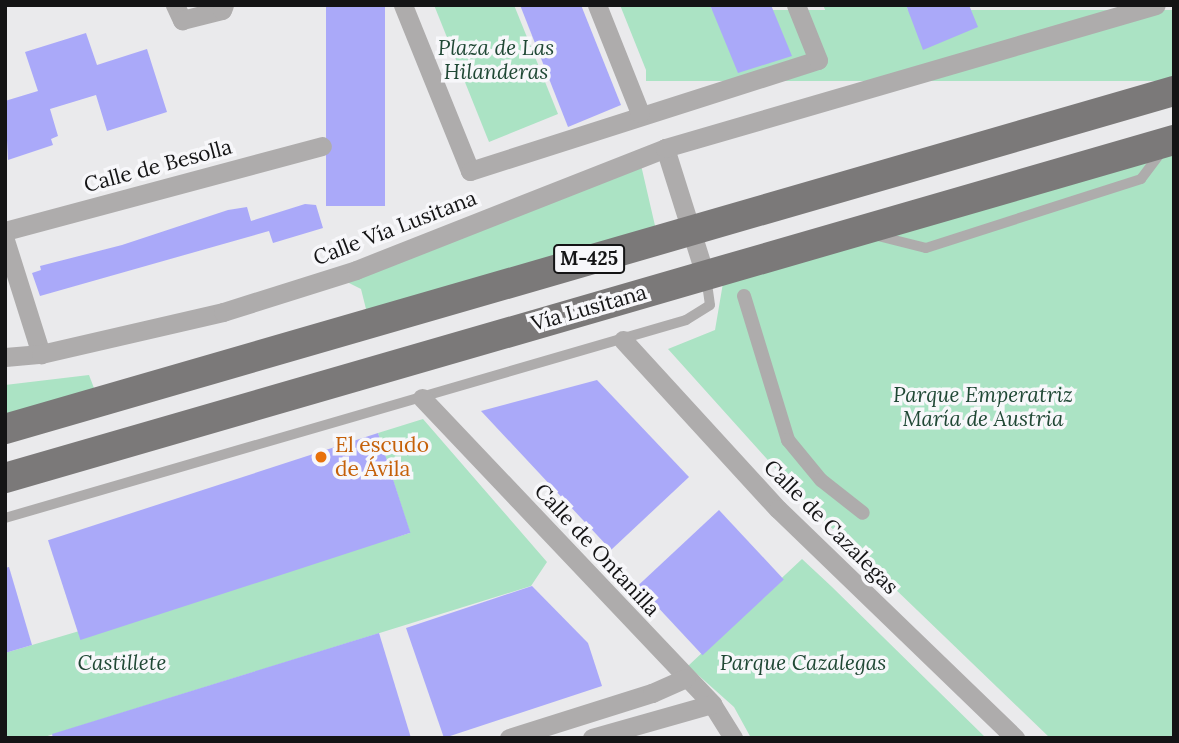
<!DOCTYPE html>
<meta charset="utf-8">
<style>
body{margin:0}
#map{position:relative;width:1179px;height:743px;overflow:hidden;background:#eaeaec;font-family:Lora,serif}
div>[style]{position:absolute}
.green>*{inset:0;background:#abe3c4;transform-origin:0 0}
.building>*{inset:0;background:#aaa9f9;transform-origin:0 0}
.service>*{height:10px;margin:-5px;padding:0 5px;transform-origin:5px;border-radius:5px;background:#aeacac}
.pedestrian>*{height:14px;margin:-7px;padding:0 7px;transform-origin:7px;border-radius:7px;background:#aeacac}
.minor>*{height:19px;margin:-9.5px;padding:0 9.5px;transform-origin:9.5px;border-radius:9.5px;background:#aeacac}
.primary>*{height:30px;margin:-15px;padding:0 15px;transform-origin:15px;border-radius:15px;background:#7b7979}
.dots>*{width:19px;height:19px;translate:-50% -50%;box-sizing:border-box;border:4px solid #f7f7fa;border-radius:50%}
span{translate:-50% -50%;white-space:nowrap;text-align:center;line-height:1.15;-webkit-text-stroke:7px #f7f7fa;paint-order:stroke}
.shield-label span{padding:2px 5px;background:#f7f7fa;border:2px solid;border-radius:5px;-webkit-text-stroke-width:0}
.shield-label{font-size:19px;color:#141415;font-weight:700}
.park-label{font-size:21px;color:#204835;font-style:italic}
.street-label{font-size:21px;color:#141415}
.food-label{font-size:21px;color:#c56008}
.left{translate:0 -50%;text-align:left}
.frame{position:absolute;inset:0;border:7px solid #141415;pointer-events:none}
</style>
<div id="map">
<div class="green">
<i style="clip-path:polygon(434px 5px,514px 5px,558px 114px,489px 142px)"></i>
<i style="clip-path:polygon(620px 5px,710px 5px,728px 49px,650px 80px)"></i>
<i style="clip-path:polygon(823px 5px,906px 5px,923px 50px,851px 70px)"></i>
<i style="left:1174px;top:10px;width:71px;height:528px;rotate:90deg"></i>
<i style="clip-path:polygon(1174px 154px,1174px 738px,1050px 738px,811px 508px,668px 349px,715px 330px,723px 283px)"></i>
<i style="clip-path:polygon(641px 165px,656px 230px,367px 313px,361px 289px,345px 281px)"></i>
<i style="clip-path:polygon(89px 375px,97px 396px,5px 423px,5px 385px)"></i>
<i style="clip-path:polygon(423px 419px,547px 562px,531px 586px,41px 738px,5px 738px,5px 653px,410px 533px,378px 433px)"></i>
<i style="clip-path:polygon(802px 559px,831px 586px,986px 738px,751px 738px,734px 707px,688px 666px)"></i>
</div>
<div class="building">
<i style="left:326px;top:5px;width:59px;height:201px"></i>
<i style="clip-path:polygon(520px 5px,581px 5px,621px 105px,568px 127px)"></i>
<i style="clip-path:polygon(710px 5px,771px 5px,792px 56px,738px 73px)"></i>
<i style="clip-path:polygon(906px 5px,969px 5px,978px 27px,923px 50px)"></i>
<i style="clip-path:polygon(86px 33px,97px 65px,147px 49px,167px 112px,107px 131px,96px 95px,50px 109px,58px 136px,51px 139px,53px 145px,8px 160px,5px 101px,38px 91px,25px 52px)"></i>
<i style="clip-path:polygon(305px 204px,316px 205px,323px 228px,273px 243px,269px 231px,40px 296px,32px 273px,41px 270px,40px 266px,122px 245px,228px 210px,247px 207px,251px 221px)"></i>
<i style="clip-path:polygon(597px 380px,689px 477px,611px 550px,481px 411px)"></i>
<i style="left:378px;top:433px;width:105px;height:347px;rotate:72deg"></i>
<i style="left:719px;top:510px;width:95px;height:111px;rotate:47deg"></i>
<i style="clip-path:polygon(9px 567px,32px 645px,5px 653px,5px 568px)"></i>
<i style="clip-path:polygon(532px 586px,588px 643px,602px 686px,444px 738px,406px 628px)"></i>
<i style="clip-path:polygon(379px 633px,411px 738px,53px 738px,52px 734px)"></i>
</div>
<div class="service">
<i style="left:878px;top:236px;width:49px;rotate:14deg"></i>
<i style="left:926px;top:248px;width:226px;rotate:-17.8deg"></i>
<i style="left:1141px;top:179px;width:35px;rotate:-53deg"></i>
<i style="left:5px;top:518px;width:709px;rotate:-16.21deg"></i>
<i style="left:686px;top:320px;width:28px;rotate:-32deg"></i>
<i style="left:710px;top:305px;width:27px;rotate:-98deg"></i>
</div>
<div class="pedestrian">
<i style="left:744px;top:296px;width:151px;rotate:73deg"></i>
<i style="left:788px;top:440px;width:52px;rotate:50.5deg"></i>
<i style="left:821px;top:480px;width:53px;rotate:38.2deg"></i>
</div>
<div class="minor">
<i style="left:175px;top:5px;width:17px;rotate:65deg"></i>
<i style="left:182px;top:20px;width:41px;rotate:-14deg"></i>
<i style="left:222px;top:10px;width:5px;rotate:-68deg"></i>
<i style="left:403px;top:5px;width:179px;rotate:68deg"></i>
<i style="left:470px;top:171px;width:365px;rotate:-17.7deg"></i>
<i style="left:818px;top:60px;width:59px;rotate:-111.8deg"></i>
<i style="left:597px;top:5px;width:116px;rotate:68.3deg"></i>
<i style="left:665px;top:148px;width:133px;rotate:72.5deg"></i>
<i style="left:5px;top:231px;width:328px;rotate:-15deg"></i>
<i style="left:5px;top:240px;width:120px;rotate:72.5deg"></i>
<i style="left:623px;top:340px;width:229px;rotate:47.5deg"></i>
<i style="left:778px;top:509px;width:330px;rotate:44deg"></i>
<i style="left:5px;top:357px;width:36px;rotate:-5deg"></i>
<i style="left:41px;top:354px;width:187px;rotate:-13deg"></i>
<i style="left:223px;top:312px;width:139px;rotate:-17.5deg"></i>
<i style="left:356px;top:270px;width:332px;rotate:-21.5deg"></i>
<i style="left:665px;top:148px;width:511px;rotate:-16.24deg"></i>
<i style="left:422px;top:398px;width:422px;rotate:46.5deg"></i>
<i style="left:712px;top:704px;width:40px;rotate:58deg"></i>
<i style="left:509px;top:738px;width:150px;rotate:-17.5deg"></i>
<i style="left:652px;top:693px;width:37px;rotate:-24deg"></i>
<i style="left:592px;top:738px;width:125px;rotate:-15.8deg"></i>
</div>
<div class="primary">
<i style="left:5px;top:429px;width:1217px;rotate:-16.13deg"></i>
<i style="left:5px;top:478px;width:1217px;rotate:-16.13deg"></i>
</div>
<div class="dots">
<i style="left:321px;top:457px;background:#e8710a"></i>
</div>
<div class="shield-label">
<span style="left:589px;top:259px">M-425</span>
</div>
<div class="park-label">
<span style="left:496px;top:60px">Plaza de Las<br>Hilanderas</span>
<span style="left:983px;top:407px">Parque Emperatriz<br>María de Austria</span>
<span style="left:122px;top:663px">Castillete</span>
<span style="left:803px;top:663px">Parque Cazalegas</span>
</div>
<div class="street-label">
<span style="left:158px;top:166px;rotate:-15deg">Calle de Besolla</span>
<span style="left:395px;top:228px;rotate:-21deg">Calle Vía Lusitana</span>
<span style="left:589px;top:308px;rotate:-16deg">Vía Lusitana</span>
<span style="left:831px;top:527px;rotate:45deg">Calle de Cazalegas</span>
<span style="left:597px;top:550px;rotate:47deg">Calle de Ontanilla</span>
</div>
<div class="food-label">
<span class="left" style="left:335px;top:457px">El escudo<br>de Ávila</span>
</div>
<div class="frame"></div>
</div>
